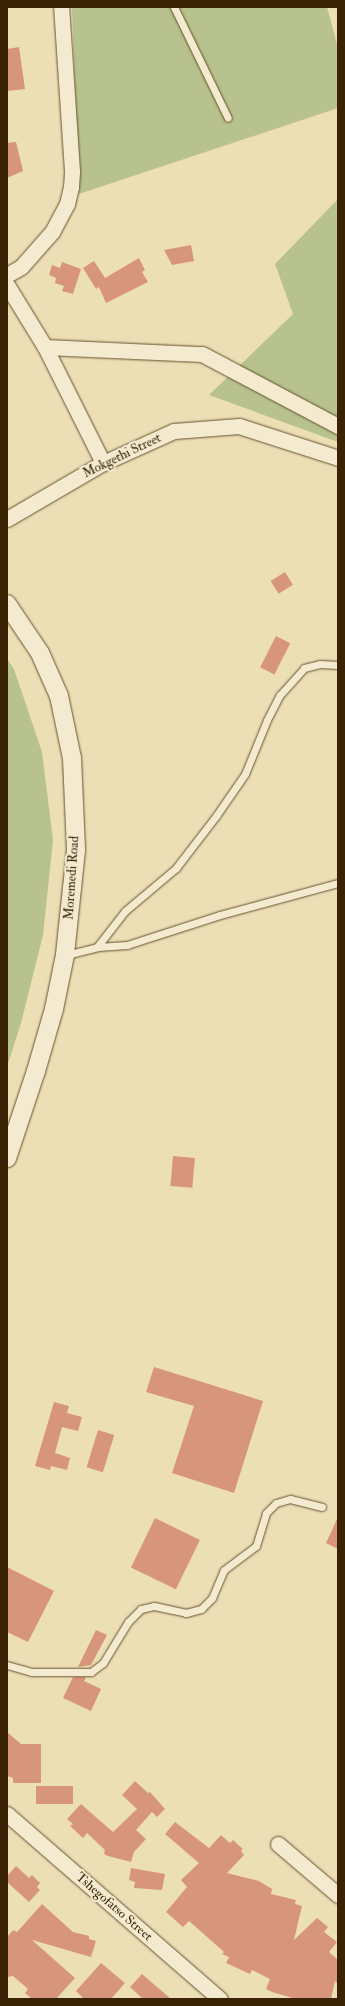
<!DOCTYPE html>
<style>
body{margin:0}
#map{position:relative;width:345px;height:2006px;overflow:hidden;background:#eddfb5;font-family:"IM FELL Double Pica",serif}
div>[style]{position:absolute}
.green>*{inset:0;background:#b8c28e}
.building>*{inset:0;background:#d8957d;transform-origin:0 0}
.roads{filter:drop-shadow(0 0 1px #665230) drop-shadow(0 0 1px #665230)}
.service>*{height:7px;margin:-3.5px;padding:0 3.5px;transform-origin:3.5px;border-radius:3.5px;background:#f3eacf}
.minor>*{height:15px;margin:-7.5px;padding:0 7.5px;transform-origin:7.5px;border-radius:7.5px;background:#f3eacf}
.tertiary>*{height:18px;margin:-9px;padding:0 9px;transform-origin:9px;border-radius:9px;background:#f3eacf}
span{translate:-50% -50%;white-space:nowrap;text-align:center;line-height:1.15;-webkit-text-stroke:4px #f3eacf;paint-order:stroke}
.street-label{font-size:13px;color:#392304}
.frame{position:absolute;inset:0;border:8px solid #392304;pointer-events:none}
</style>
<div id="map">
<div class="green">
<i style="clip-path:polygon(72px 7px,327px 7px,338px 48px,338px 108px,79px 194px)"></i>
<i style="clip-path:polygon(338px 199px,338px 442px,209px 395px,293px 314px,275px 264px)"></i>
<i style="clip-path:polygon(7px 659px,14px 669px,42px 752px,53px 840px,43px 935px,21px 1023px,7px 1067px)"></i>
</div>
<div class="building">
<i style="clip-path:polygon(19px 47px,25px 89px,7px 91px,7px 49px)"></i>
<i style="clip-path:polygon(16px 142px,23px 171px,7px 178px,7px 143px)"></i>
<i style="clip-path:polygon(191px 245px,194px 261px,172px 265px,164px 250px)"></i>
<i style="clip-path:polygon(139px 258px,145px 270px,142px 272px,148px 282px,106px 303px,99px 287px,96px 289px,83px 268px,94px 261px,105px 278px)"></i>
<i style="clip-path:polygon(62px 262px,81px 269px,73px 294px,62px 291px,64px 286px,55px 283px,56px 278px,49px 275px,52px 265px,60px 268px)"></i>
<i style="left:285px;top:572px;width:15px;height:17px;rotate:58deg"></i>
<i style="left:276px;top:636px;width:16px;height:35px;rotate:27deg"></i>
<i style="left:173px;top:1156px;width:22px;height:30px;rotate:5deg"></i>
<i style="clip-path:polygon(154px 1367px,263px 1401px,234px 1493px,172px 1473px,194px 1406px,146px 1392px)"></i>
<i style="clip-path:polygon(54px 1402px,69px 1406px,67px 1413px,82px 1417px,78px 1431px,62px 1427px,55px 1453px,70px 1458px,67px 1470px,51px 1466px,50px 1470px,35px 1466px)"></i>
<i style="left:98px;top:1430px;width:17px;height:39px;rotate:17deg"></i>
<i style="clip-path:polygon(338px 1517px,338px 1549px,326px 1543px)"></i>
<i style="left:155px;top:1518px;width:50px;height:55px;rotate:26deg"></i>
<i style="clip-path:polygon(7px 1567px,54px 1591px,28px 1642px,7px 1632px)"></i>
<i style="clip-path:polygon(96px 1630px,107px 1635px,91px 1665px,78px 1667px)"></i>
<i style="clip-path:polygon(73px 1677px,86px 1677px,84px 1681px,101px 1689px,91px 1711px,63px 1698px)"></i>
<i style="clip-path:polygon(7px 1732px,21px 1744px,41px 1744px,41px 1783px,13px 1783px,13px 1778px,7px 1776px)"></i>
<i style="clip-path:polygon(135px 1781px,148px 1793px,150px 1792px,165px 1809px,157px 1817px,152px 1812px,136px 1830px,146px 1839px,134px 1852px,131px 1862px,108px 1856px,104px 1854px,105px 1850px,87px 1833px,83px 1838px,70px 1826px,73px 1824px,67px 1819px,81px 1804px,113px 1832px,137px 1809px,122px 1795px)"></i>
<i style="left:73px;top:1786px;width:18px;height:37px;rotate:90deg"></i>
<i style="clip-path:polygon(175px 1822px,209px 1848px,221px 1835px,230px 1843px,233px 1840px,243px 1849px,241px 1851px,244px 1855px,227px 1873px,259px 1881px,272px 1889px,271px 1894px,296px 1900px,295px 1904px,302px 1906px,294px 1940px,317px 1918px,328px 1927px,324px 1932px,337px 1942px,329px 1952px,338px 1960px,338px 1984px,335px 1981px,331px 1999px,296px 1999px,272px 1992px,266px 1989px,270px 1979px,252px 1970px,250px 1974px,226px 1963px,229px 1957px,222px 1954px,224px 1952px,189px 1921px,183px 1927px,166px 1912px,187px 1887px,181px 1880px,199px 1863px,165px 1834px)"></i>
<i style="clip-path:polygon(16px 1866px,29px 1878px,32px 1875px,40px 1883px,37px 1887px,40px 1890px,29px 1902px,7px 1882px,7px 1876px)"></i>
<i style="clip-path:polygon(131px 1868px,165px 1874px,162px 1890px,134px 1888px,135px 1882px,129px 1880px)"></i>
<i style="clip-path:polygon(42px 1904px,73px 1932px,89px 1936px,89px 1939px,96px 1941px,91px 1957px,32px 1940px,75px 1978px,56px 1999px,32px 1999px,25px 1993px,28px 1989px,13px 1976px,7px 1977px,7px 1937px,13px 1930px,17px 1932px)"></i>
<i style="clip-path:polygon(101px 1963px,125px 1983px,111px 1999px,84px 1999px,76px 1991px)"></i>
<i style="clip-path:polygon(142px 1974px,171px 1999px,143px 1999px,130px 1987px)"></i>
</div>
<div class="roads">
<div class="service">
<i style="left:174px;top:7px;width:123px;rotate:64.1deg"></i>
<i style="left:97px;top:947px;width:46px;rotate:-52.1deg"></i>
<i style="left:125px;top:911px;width:67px;rotate:-40.1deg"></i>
<i style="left:176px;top:868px;width:66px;rotate:-52.4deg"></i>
<i style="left:216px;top:816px;width:51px;rotate:-55.4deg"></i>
<i style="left:245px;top:774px;width:58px;rotate:-67.8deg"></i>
<i style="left:267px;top:720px;width:28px;rotate:-63deg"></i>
<i style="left:280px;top:695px;width:36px;rotate:-48deg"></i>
<i style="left:304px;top:668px;width:16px;rotate:-14deg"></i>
<i style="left:320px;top:664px;width:18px;rotate:3deg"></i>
<i style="left:66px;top:955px;width:32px;rotate:-14deg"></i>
<i style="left:97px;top:947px;width:30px;rotate:-4deg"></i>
<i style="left:127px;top:945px;width:98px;rotate:-17.9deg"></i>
<i style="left:220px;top:915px;width:122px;rotate:-15.2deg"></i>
<i style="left:7px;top:1665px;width:26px;rotate:16deg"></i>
<i style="left:32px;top:1672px;width:59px"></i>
<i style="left:91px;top:1672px;width:15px;rotate:-37deg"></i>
<i style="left:103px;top:1663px;width:48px;rotate:-58.6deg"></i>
<i style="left:128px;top:1622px;width:18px;rotate:-45deg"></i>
<i style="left:141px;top:1609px;width:13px;rotate:-13deg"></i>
<i style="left:154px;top:1606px;width:33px;rotate:12deg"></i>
<i style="left:186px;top:1613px;width:16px;rotate:-15deg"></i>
<i style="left:201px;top:1609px;width:16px;rotate:-45deg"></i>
<i style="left:212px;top:1598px;width:30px;rotate:-67deg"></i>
<i style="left:224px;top:1570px;width:40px;rotate:-37deg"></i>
<i style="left:256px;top:1546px;width:34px;rotate:-73deg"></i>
<i style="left:266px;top:1513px;width:14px;rotate:-45deg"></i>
<i style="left:276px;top:1503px;width:15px;rotate:-16deg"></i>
<i style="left:290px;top:1499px;width:33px;rotate:14deg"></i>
</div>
<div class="minor">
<i style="left:7px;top:275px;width:16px;rotate:-30deg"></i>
<i style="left:21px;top:267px;width:47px;rotate:-48.5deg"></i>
<i style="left:52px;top:232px;width:32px;rotate:-62deg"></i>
<i style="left:67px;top:204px;width:17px;rotate:-77deg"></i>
<i style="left:71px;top:187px;width:16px;rotate:-86deg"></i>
<i style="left:72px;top:171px;width:164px;rotate:-93.8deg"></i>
<i style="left:7px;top:285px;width:73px;rotate:58.5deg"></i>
<i style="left:45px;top:347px;width:130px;rotate:63.4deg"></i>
<i style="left:45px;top:347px;width:157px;rotate:2.6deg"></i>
<i style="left:202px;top:354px;width:154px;rotate:27.9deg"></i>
<i style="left:7px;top:519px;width:111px;rotate:-30.3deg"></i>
<i style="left:103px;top:463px;width:78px;rotate:-24.3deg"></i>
<i style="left:174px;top:431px;width:65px;rotate:-4.4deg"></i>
<i style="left:239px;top:426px;width:104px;rotate:17.9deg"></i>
<i style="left:7px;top:1814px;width:282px;rotate:41deg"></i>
<i style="left:278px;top:1844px;width:79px;rotate:40.4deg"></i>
</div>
<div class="tertiary">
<i style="left:7px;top:604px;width:59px;rotate:56deg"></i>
<i style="left:40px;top:653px;width:47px;rotate:66.2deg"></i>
<i style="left:59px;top:696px;width:63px;rotate:78.2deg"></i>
<i style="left:72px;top:758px;width:92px;rotate:87.5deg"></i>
<i style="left:76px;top:850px;width:106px;rotate:96deg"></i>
<i style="left:65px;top:955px;width:55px;rotate:101.5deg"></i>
<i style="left:54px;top:1009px;width:65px;rotate:106.2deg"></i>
<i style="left:36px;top:1071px;width:92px;rotate:108.4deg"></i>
</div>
</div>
<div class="street-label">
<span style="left:122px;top:456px;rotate:-26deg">Mokgethi Street</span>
<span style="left:72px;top:878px;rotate:-86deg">Moremedi Road</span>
<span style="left:114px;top:1907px;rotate:41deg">Tshegofatso Street</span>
</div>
<div class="frame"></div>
</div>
